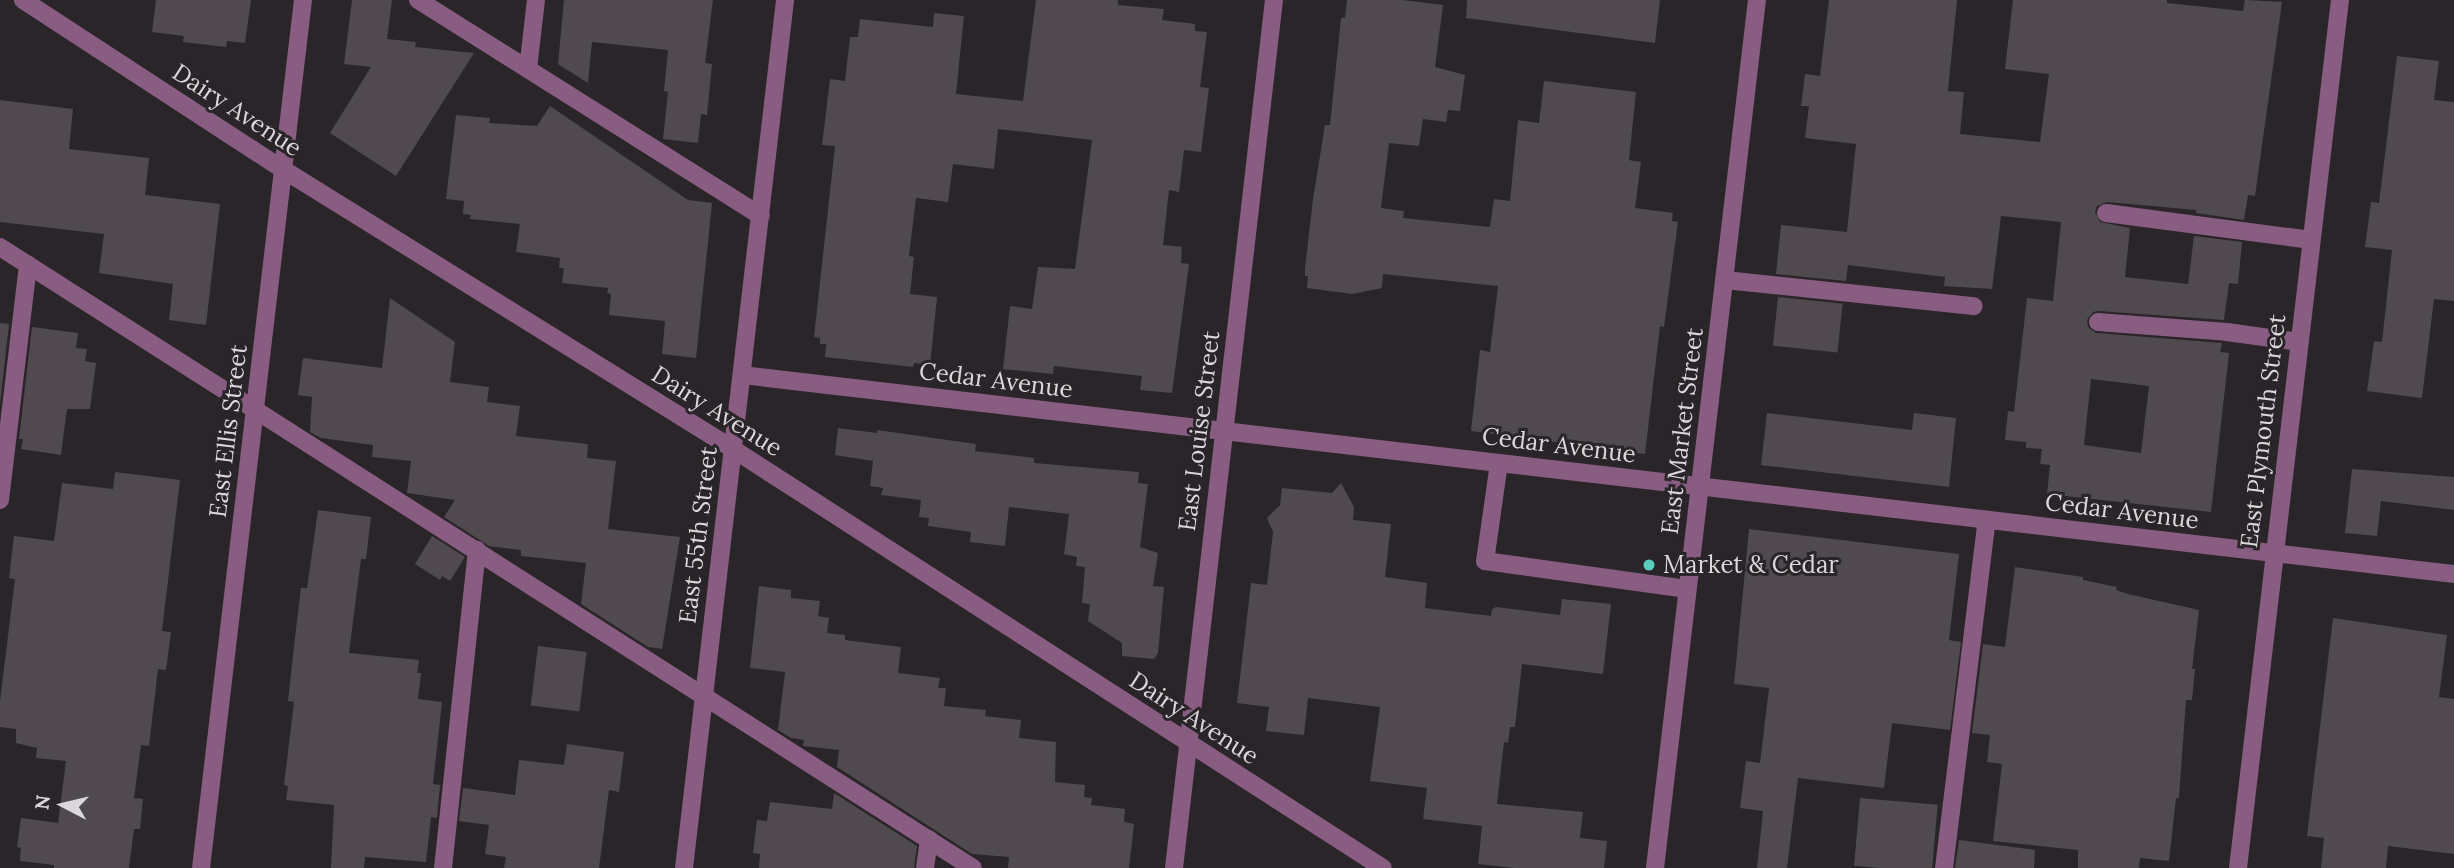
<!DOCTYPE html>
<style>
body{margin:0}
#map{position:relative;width:2454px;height:868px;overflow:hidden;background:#2a2529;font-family:Lora,serif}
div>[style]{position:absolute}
.building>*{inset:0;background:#504a4f;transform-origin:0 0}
.minor>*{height:18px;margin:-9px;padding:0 9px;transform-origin:9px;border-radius:9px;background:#895c81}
.dots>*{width:19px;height:19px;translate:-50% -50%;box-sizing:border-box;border:4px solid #2a2529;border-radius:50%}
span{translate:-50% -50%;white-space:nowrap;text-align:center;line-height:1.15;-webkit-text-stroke:6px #2a2529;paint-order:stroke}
.street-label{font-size:24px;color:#dbd7da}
.poi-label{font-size:24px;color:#dbd7da}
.left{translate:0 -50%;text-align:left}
.north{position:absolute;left:28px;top:770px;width:70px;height:70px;-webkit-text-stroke:5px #2a2529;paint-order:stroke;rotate:277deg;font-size:19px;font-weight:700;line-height:28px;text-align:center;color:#dbd7da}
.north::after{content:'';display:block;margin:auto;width:24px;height:32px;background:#dbd7da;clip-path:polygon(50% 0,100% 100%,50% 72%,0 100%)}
</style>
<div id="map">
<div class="building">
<i style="clip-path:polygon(156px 0,251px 0,245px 43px,227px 41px,226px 47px,183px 42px,184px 36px,152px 32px)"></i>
<i style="clip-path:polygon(352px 0,392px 0,387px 39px,416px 42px,415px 47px,474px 53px,396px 176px,330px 133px,371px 67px,344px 64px)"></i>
<i style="clip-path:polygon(564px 0,713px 0,705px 63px,712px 64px,707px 115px,701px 114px,698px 143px,663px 139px,668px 92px,664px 91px,668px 50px,592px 42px,588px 83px,558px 64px)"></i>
<i style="clip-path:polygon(1036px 0,1118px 0,1118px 5px,1164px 9px,1162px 20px,1195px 24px,1195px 31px,1207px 32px,1200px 87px,1209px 88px,1201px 152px,1184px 150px,1179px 192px,1169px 190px,1163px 245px,1182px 247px,1181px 263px,1189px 264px,1172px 393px,1140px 390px,1142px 376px,1054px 366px,1053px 374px,1003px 369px,1010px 306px,1032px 309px,1038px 267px,1075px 269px,1092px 140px,998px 129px,994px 169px,953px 164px,948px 202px,916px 198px,909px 256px,914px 257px,910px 294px,937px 297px,930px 365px,914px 363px,913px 367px,825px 357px,826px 344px,820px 344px,820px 338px,814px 337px,835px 146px,822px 145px,830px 79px,845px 81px,850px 37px,858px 37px,860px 19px,933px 27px,934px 13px,964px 16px,956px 94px,1023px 101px)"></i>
<i style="clip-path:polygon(1347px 0,1402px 0,1443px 5px,1435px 67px,1465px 75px,1460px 111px,1448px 110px,1446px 122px,1423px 119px,1419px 146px,1389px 143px,1381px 208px,1404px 211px,1403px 218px,1490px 227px,1494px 199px,1510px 201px,1518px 120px,1539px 123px,1544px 81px,1636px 92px,1629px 160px,1641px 162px,1635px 208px,1673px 213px,1672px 221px,1678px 222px,1664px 327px,1660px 326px,1645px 454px,1471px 431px,1480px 350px,1490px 352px,1498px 286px,1383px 274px,1382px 288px,1352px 294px,1307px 288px,1308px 276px,1305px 276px,1305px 268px,1313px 199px,1325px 125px,1330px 125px,1341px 18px,1345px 18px)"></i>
<i style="clip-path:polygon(1467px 0,1660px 0,1655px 43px,1466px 18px)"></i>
<i style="clip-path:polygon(evenodd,1829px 0,1957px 0,1948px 91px,1964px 92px,1960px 134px,2040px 142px,2049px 74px,2005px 69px,2013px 0,2167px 0,2167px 3px,2243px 11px,2245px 0,2282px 2px,2255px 196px,2248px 195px,2244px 220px,2196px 213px,2196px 210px,2107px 202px,2097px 206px,2095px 212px,2100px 222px,2130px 228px,2125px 277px,2188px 284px,2194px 236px,2242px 242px,2238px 284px,2229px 283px,2224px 320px,2099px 311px,2093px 312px,2087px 320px,2088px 327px,2096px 333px,2222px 343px,2220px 352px,2229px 353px,2211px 512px,2047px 494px,2050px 465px,2040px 464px,2042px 449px,2026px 448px,2026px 442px,2005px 440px,2008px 411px,2014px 412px,2027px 298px,2053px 301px,2061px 222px,2001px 216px,1992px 289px,1944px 286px,1945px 277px,1848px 265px,1846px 281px,1776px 274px,1781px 225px,1847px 232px,1856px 144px,1805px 138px,1809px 106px,1801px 106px,1805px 74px,1820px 76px,1829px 0,2091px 379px,2149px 386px,2141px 453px,2084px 445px,2091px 379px)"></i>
<i style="clip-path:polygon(2397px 56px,2439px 61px,2434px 100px,2454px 102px,2454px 301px,2434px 299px,2422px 398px,2367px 391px,2374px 341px,2382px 342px,2392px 250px,2365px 247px,2371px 202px,2379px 203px)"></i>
<i style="clip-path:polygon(0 100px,73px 109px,69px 149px,149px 158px,145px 195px,220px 204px,206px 325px,169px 320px,173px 284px,99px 273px,104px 234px,0 222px)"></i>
<i style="clip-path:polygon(550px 106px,688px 200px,712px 203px,696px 358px,662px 354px,665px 321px,609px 315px,611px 294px,607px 293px,608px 288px,562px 283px,564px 268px,559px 268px,560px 258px,516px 252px,520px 224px,470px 219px,471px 215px,463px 214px,464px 201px,446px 199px,456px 115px,490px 118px,489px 123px,537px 126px)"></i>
<i style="left:1778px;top:297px;width:65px;height:49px;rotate:6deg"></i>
<i style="clip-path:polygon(390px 298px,455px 342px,450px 382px,489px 387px,487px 402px,520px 406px,516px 436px,588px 444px,587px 458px,616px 461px,608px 529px,680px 537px,662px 649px,648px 647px,581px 604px,586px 563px,521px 556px,521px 550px,489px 546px,444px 517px,455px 500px,407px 493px,411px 461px,372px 457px,373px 445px,321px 438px,310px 432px,312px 397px,298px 395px,303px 358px,382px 368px)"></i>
<i style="clip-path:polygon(0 323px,9px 324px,0 404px)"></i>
<i style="clip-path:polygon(32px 327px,78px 333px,76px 348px,87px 349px,85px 361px,96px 363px,90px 409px,67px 409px,61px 455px,21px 449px,23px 439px,19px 439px)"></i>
<i style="clip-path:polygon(1767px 413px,1912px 430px,1914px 413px,1956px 418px,1949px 487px,1761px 465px)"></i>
<i style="clip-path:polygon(838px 428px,877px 433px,877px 430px,976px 444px,975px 451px,1034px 458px,1034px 463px,1139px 472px,1138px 483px,1148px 484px,1140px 547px,1158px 553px,1153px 586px,1164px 587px,1158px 653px,1154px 659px,1122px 656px,1122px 643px,1088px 621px,1090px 604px,1082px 603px,1085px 567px,1076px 566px,1077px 557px,1064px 554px,1069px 514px,1009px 507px,1005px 546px,970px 542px,971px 532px,928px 526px,929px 518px,919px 517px,921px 500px,881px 495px,883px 488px,870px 486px,873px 461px,835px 455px)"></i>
<i style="clip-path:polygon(2352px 469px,2454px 477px,2454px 510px,2381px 501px,2377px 536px,2345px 533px)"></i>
<i style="clip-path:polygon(115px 472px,180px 480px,162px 631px,171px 632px,166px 670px,158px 669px,149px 746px,141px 745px,134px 798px,143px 799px,140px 829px,134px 829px,129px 868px,54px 868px,54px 865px,20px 861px,21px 848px,17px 847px,21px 818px,58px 823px,66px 761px,36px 758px,37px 748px,16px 743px,16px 729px,0 727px,0 701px,15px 579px,9px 578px,14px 536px,54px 541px,62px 483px,113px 489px)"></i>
<i style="clip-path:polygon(1341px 483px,1354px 507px,1353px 520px,1391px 524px,1385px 577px,1427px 583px,1425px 608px,1491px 616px,1492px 609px,1496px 607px,1560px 615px,1562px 599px,1611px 604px,1603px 674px,1522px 664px,1515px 727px,1510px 727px,1508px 743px,1504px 742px,1497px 804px,1583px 812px,1580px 838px,1607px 841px,1604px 868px,1515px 868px,1478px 864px,1482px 826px,1423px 819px,1427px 788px,1370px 781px,1380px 707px,1308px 698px,1304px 735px,1266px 731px,1269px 707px,1237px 703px,1251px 583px,1267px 585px,1273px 532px,1267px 518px,1280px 505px,1282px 488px,1332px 493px)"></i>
<i style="clip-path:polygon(318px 510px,371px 517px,366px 559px,361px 559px,349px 653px,419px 660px,417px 673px,421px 673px,418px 699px,442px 702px,433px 784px,440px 785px,437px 818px,431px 817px,426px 862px,365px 857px,364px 868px,331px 868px,334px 805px,286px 800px,288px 786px,284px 785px,294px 702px,288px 701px,296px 629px,301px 588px,307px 588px)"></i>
<i style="clip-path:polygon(1749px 529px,1959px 554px,1949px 640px,1961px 642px,1950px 730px,1892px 723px,1884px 788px,1798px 778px,1787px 868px,1757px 868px,1763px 811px,1740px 808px,1746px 761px,1760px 763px,1769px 688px,1734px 684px)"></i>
<i style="clip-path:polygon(432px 536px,465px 557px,450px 581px,442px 576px,440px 580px,415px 564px)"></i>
<i style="clip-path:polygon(2015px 567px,2083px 577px,2083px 580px,2117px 587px,2116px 590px,2128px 594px,2199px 610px,2192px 669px,2195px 669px,2192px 700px,2186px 700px,2179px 798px,2176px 798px,2169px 861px,2140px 858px,2139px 868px,2078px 868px,2078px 850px,1993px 841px,2002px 764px,1987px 762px,1990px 735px,1972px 733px,1983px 644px,2005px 647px)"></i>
<i style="clip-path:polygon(759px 586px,791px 590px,791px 598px,820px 601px,818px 616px,829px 618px,827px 633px,845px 635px,845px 640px,901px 647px,898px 673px,940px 678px,938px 688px,946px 688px,944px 706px,986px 710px,985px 716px,1021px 720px,1019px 738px,1056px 742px,1055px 782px,1085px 785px,1084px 797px,1092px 798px,1091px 805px,1125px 809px,1124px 822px,1134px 824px,1129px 868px,1008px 868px,1009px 857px,972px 854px,837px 767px,839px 750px,803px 746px,804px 740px,791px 738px,778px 730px,785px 672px,750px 668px)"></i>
<i style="clip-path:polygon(2333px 618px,2447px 635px,2439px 697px,2454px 699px,2454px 854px,2388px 846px,2386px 868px,2321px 868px,2324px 838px,2307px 836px)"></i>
<i style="left:538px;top:646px;width:49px;height:60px;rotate:7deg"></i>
<i style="clip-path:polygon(567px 744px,624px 752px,619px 792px,609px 790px,599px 868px,504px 868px,506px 857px,485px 854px,489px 825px,459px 821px,463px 788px,515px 795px,519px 760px,564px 765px)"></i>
<i style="clip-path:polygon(834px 793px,917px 846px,914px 868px,759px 868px,760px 854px,753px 853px,757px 820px,767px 821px,770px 802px,832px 809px)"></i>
<i style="left:1860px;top:798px;width:78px;height:68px;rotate:5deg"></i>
<i style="clip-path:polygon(1959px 840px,2035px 850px,2034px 868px,1955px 868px)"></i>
</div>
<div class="minor">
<i style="left:23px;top:0;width:311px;rotate:33.1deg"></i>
<i style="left:284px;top:170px;width:529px;rotate:31.86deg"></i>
<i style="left:733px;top:449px;width:773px;rotate:32.81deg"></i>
<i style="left:418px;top:0;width:405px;rotate:32.2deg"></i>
<i style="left:528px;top:69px;width:69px;rotate:-83.4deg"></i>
<i style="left:2106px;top:213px;width:207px;rotate:7.5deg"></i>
<i style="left:0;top:247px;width:1154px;rotate:32.55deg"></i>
<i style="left:1725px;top:280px;width:250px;rotate:6deg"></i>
<i style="left:2098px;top:322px;width:129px;rotate:4.4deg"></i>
<i style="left:2227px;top:332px;width:73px;rotate:7.9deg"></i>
<i style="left:742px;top:375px;width:1724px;rotate:6.63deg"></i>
<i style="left:1499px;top:463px;width:99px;rotate:98.1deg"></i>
<i style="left:1485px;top:561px;width:204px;rotate:7.9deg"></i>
<i style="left:0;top:500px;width:237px;rotate:-83.2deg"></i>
<i style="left:201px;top:868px;width:874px;rotate:-83.3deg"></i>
<i style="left:443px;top:868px;width:320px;rotate:-83.9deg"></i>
<i style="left:684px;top:868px;width:874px;rotate:-83.36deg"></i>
<i style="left:925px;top:868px;width:29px;rotate:-82deg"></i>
<i style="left:1174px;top:868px;width:874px;rotate:-83.43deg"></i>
<i style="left:1655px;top:868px;width:874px;rotate:-83.3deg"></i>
<i style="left:1944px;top:868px;width:351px;rotate:-83deg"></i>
<i style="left:2238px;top:868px;width:874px;rotate:-83.3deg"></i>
</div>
<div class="dots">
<i style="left:1649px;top:565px;background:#59cebe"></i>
</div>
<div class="street-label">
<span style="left:237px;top:110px;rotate:33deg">Dairy Avenue</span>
<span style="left:996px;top:380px;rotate:7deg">Cedar Avenue</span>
<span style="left:717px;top:411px;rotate:32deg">Dairy Avenue</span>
<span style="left:228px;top:431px;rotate:-83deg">East Ellis Street</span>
<span style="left:1199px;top:431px;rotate:-83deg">East Louise Street</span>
<span style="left:1682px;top:431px;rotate:-83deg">East Market Street</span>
<span style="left:2263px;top:431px;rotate:-83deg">East Plymouth Street</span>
<span style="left:1559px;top:445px;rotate:7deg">Cedar Avenue</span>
<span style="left:2122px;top:511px;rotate:7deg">Cedar Avenue</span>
<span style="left:698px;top:535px;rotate:-83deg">East 55th Street</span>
<span style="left:1194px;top:718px;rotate:33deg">Dairy Avenue</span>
</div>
<div class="poi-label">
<span class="left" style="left:1663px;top:565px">Market &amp; Cedar</span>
</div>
<div class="north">N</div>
</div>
